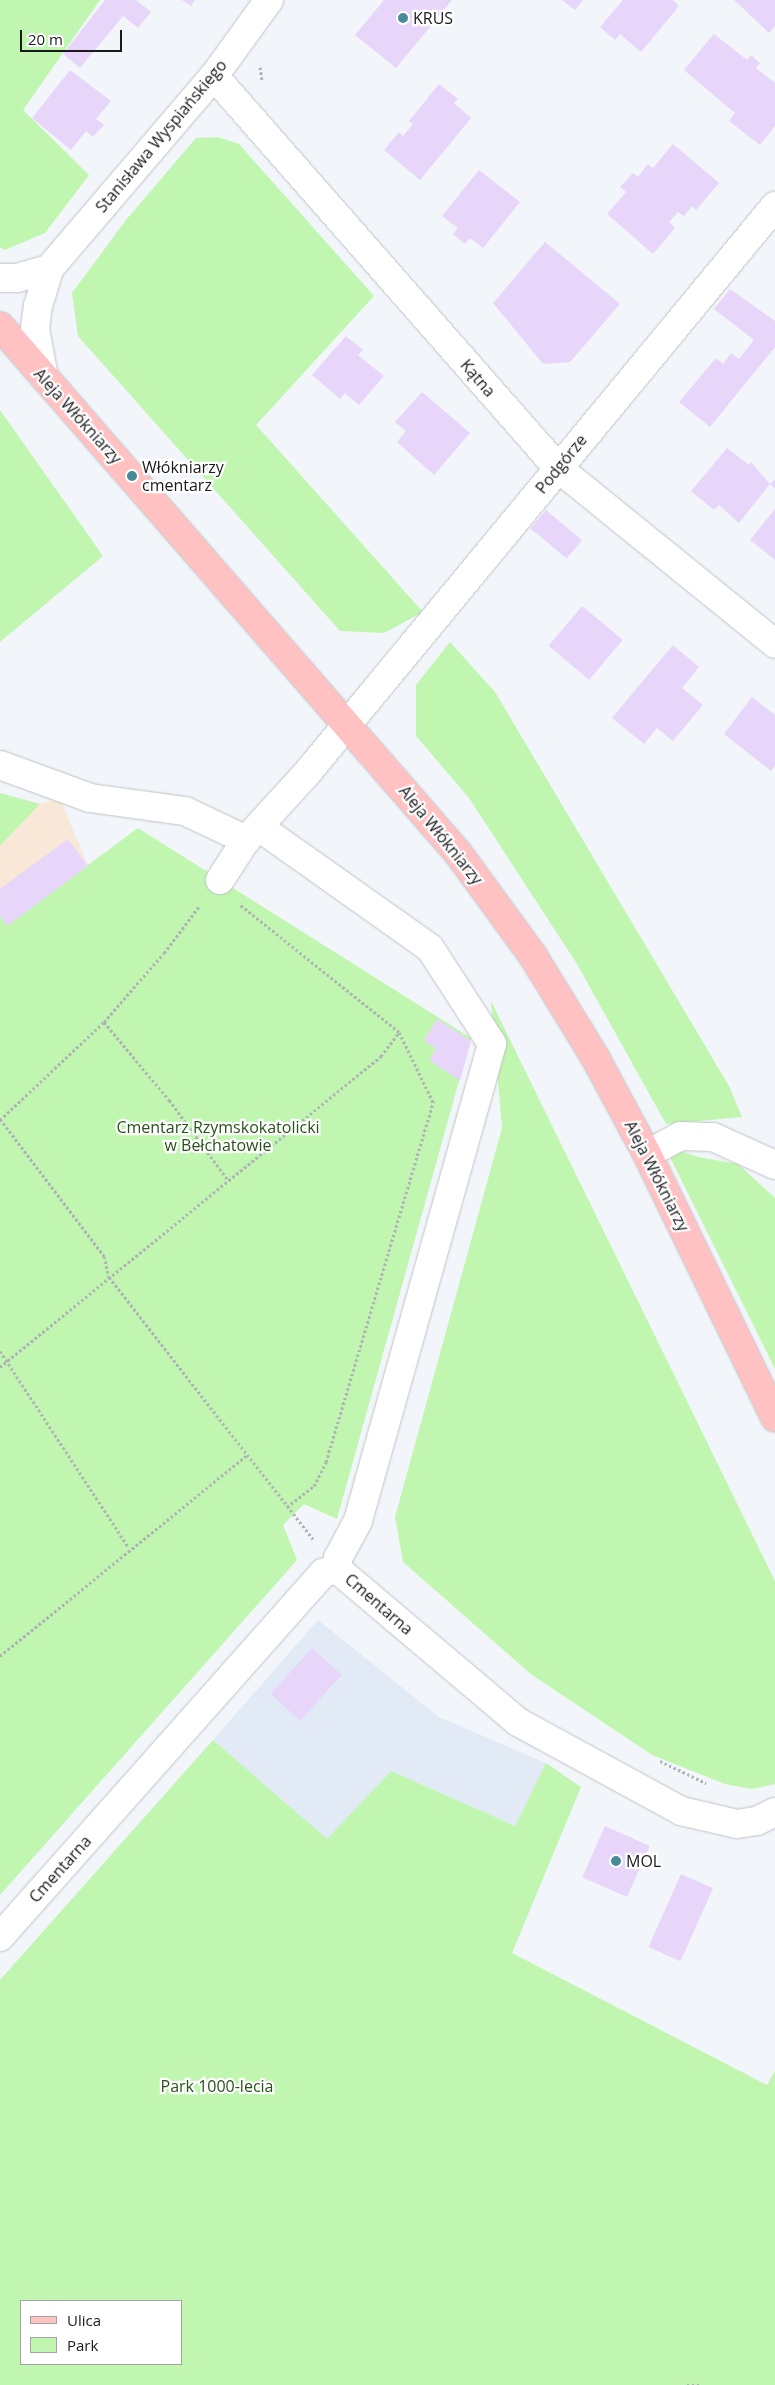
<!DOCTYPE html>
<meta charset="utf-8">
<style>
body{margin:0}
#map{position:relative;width:775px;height:2385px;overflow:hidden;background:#f2f5fa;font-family:"Open Sans",sans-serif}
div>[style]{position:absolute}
.built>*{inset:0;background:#e2eaf5}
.industrial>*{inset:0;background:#f9e8d7}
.green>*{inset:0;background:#c0f6af}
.building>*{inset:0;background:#e8d6fa;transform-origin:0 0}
.path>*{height:3px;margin-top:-1.5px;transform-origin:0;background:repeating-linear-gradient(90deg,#b0b2b7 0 2.5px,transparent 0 5px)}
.roads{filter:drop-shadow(0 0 1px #c0c3c7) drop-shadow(0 0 1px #c0c3c7)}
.minor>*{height:28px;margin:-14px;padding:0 14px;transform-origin:14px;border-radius:14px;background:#fff}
.major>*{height:28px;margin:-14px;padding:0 14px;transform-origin:14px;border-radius:14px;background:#ffc1c2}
.dots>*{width:14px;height:14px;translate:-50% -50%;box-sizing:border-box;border:2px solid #fff;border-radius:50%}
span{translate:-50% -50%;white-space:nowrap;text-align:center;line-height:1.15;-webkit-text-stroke:4.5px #fff;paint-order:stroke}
.poi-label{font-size:16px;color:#191a1c}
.left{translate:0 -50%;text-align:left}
.street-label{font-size:16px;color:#191a1c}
.park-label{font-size:16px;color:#285119}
.legend{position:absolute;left:20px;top:2300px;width:162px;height:65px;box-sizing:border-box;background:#fff;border:1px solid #a3a3a4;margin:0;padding:6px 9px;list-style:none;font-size:15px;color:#191a1c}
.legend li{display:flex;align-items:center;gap:10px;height:25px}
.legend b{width:25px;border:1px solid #a3a3a4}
.scale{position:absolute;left:20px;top:30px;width:102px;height:22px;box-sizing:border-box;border:2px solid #191a1c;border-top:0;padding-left:6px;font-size:15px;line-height:18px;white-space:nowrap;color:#191a1c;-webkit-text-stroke:4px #fff;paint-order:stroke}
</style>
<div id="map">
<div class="built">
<i style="clip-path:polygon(318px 1620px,439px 1717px,546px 1763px,515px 1826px,391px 1771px,327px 1840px,213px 1740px)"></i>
</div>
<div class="industrial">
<i style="clip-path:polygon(60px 799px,88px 866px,7px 926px,0 916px,0 846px,40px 804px)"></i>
</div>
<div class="green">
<i style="clip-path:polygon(0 0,100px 0,23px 110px,89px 175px,45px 233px,5px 250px,0 247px)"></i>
<i style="clip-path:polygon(218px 137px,239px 144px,374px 296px,256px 425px,423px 612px,384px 633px,340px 631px,78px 336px,72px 293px,126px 220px,196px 138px)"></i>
<i style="clip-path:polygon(0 410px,103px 556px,0 642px)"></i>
<i style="clip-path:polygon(450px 642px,495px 692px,729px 1086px,742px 1117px,666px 1124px,577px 964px,469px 798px,416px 736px,416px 685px)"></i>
<i style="clip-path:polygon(0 793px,40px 804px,0 846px)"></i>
<i style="clip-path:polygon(138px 828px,471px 1038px,337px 1519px,304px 1504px,283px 1525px,297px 1560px,0 1895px,0 916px,7px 925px)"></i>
<i style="clip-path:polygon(491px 1001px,775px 1581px,775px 1784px,752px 1789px,725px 1784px,652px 1755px,532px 1675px,403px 1562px,395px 1517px,502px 1128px)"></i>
<i style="clip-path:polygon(664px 1145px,698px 1157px,738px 1164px,775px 1198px,775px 1369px)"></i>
<i style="clip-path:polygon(evenodd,213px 1740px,327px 1839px,391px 1771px,515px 1826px,546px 1763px,581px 1787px,512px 1953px,767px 2085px,775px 2071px,775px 2385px,0 2385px,0 1980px,213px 1740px,21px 2301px,181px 2301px,181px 2364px,21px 2364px,21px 2301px)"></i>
</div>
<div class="building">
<i style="clip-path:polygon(105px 0,136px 0,151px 12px,138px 28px,123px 16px,80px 68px,63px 54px)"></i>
<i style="clip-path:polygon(182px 0,195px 0,191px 6px)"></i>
<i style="clip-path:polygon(384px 0,452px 0,396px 68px,355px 35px)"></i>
<i style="clip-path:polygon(562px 0,583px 0,575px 10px)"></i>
<i style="clip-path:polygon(623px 0,673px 0,679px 6px,641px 52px,620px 34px,615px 40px,600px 27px)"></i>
<i style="clip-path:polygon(734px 0,775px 0,775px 26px,769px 33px)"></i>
<i style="clip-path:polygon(714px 34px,747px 60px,751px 55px,760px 63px,756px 68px,775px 83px,775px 126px,760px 145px,729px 121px,735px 113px,684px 70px)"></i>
<i style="clip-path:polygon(70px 70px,111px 101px,96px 119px,104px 125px,93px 137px,86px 131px,71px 150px,32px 118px)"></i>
<i style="clip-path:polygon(439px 84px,458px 99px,454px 103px,471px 118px,420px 180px,384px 150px,399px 132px,403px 136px,413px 124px,409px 121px)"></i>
<i style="clip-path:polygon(673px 144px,719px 183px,696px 210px,692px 206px,684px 216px,678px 212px,669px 222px,675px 228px,653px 254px,607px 214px,626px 192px,620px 187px,633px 173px,638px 177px,648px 164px,653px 168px)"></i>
<i style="clip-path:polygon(479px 170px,520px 202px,483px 248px,470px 238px,465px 244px,453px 234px,458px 228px,442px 216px)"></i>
<i style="clip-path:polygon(545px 242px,620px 304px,570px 362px,543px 364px,493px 303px)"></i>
<i style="clip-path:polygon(730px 289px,775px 321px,775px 347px,710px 427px,679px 402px,716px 358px,723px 364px,731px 353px,739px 359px,754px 340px,714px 309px)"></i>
<i style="clip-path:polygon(346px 336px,363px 350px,358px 355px,384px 376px,359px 405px,345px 393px,340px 399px,312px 375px)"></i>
<i style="clip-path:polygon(422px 392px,470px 433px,434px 475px,397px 442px,406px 431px,395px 422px)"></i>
<i style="clip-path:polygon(727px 448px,749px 465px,751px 462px,770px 484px,775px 479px,775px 489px,770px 484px,739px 523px,719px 505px,714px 510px,691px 491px)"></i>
<i style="clip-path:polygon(775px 509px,775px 560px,750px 540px)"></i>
<i style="left:546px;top:510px;width:47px;height:24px;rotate:40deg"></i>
<i style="left:582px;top:606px;width:53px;height:52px;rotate:40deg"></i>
<i style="clip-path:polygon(673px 645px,699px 667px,682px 688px,703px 705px,673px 741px,657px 728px,644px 744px,612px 718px)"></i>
<i style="clip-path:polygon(752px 697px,775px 715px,775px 766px,771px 771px,724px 734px)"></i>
<i style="clip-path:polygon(68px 839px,88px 866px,7px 926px,0 916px,0 889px)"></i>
<i style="clip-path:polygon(437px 1019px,471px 1041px,460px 1081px,429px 1060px,436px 1049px,424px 1040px)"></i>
<i style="left:312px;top:1648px;width:40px;height:62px;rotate:42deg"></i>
<i style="left:605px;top:1826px;width:49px;height:56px;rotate:24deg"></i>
<i style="left:681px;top:1874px;width:35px;height:80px;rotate:24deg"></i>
</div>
<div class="path">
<i style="left:260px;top:67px;width:14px;rotate:82deg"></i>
<i style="left:104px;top:1022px;width:102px;rotate:50.2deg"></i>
<i style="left:169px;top:1100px;width:98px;rotate:53.7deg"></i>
<i style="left:0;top:1119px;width:172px;rotate:52.8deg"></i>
<i style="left:104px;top:1256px;width:22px;rotate:77deg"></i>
<i style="left:109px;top:1277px;width:332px;rotate:52.1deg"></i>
<i style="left:0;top:1120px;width:143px;rotate:-43.3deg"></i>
<i style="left:104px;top:1022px;width:91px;rotate:-49deg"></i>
<i style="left:164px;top:953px;width:60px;rotate:-53.1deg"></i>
<i style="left:0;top:1351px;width:235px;rotate:56.8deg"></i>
<i style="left:0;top:1367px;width:492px;rotate:-39.2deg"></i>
<i style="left:381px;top:1056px;width:30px;rotate:-53deg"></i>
<i style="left:399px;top:1032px;width:205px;rotate:-141.3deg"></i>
<i style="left:287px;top:1507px;width:34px;rotate:-38deg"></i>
<i style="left:314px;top:1486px;width:27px;rotate:-63deg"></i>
<i style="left:326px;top:1462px;width:376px;rotate:-73.4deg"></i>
<i style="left:433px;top:1102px;width:78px;rotate:-115.9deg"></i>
<i style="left:0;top:1656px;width:318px;rotate:-39.1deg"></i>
<i style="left:660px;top:1761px;width:51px;rotate:25.6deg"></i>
<i style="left:687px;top:2385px;width:12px"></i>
</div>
<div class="roads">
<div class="minor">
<i style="left:214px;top:76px;width:522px;rotate:48.73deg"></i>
<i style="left:558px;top:468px;width:279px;rotate:39deg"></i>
<i style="left:0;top:278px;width:17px"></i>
<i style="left:17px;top:278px;width:33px;rotate:-16deg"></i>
<i style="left:44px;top:377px;width:49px;rotate:-100.6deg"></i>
<i style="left:35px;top:329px;width:23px;rotate:-83deg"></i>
<i style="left:38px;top:306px;width:39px;rotate:-73deg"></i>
<i style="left:49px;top:269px;width:254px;rotate:-49.5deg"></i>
<i style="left:214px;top:76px;width:94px;rotate:-54.1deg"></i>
<i style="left:0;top:765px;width:96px;rotate:20.1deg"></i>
<i style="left:90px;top:798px;width:96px;rotate:7.8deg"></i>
<i style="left:185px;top:811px;width:68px;rotate:25.4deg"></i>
<i style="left:246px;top:840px;width:92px;rotate:-47.6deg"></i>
<i style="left:308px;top:772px;width:734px;rotate:-50.47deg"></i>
<i style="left:259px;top:827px;width:209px;rotate:35.3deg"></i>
<i style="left:430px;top:948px;width:114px;rotate:57.1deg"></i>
<i style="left:492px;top:1044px;width:495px;rotate:105.7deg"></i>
<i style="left:358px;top:1521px;width:42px;rotate:118.4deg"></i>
<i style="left:338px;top:1558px;width:11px;rotate:95deg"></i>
<i style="left:220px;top:880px;width:48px;rotate:-57deg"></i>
<i style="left:647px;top:1154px;width:38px;rotate:-28deg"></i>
<i style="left:681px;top:1136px;width:32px;rotate:2deg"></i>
<i style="left:713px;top:1137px;width:68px;rotate:24.3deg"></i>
<i style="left:0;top:1937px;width:487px;rotate:-48.4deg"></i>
<i style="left:323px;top:1573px;width:15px;rotate:-16deg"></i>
<i style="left:337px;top:1569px;width:237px;rotate:40.2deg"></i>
<i style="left:518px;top:1722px;width:186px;rotate:28.6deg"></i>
<i style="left:681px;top:1811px;width:57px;rotate:13.1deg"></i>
<i style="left:737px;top:1824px;width:20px;rotate:-9deg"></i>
<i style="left:757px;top:1821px;width:20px;rotate:-27deg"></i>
</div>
<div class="major">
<i style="left:0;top:326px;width:698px;rotate:49.01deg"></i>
<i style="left:458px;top:853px;width:127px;rotate:53.9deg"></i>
<i style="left:533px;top:956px;width:121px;rotate:58.5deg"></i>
<i style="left:596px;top:1059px;width:108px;rotate:61.8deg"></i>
<i style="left:647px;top:1154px;width:293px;rotate:64.1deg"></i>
</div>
</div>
<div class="dots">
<i style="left:403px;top:18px;background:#478b98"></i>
<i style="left:132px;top:476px;background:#478b98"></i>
<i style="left:616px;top:1861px;background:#478b98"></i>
</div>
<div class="poi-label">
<span class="left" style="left:413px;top:18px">KRUS</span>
<span class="left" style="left:142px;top:476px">Włókniarzy<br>cmentarz</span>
<span class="left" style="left:626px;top:1861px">MOL</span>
</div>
<div class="street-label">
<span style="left:161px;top:136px;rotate:-50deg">Stanisława Wyspiańskiego</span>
<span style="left:478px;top:378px;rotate:49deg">Kątna</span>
<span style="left:78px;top:416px;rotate:48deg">Aleja Włókniarzy</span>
<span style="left:561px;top:464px;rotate:-51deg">Podgórze</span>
<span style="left:441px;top:835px;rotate:51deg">Aleja Włókniarzy</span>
<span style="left:657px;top:1176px;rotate:63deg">Aleja Włókniarzy</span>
<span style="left:379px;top:1604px;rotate:41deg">Cmentarna</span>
<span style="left:60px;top:1869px;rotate:-48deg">Cmentarna</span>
</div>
<div class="park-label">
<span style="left:218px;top:1136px">Cmentarz Rzymskokatolicki<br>w Bełchatowie</span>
<span style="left:217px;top:2086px">Park 1000-lecia</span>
</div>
<ul class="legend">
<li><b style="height:6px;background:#ffc1c2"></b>Ulica</li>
<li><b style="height:14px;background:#c0f6af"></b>Park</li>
</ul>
<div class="scale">20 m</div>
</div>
